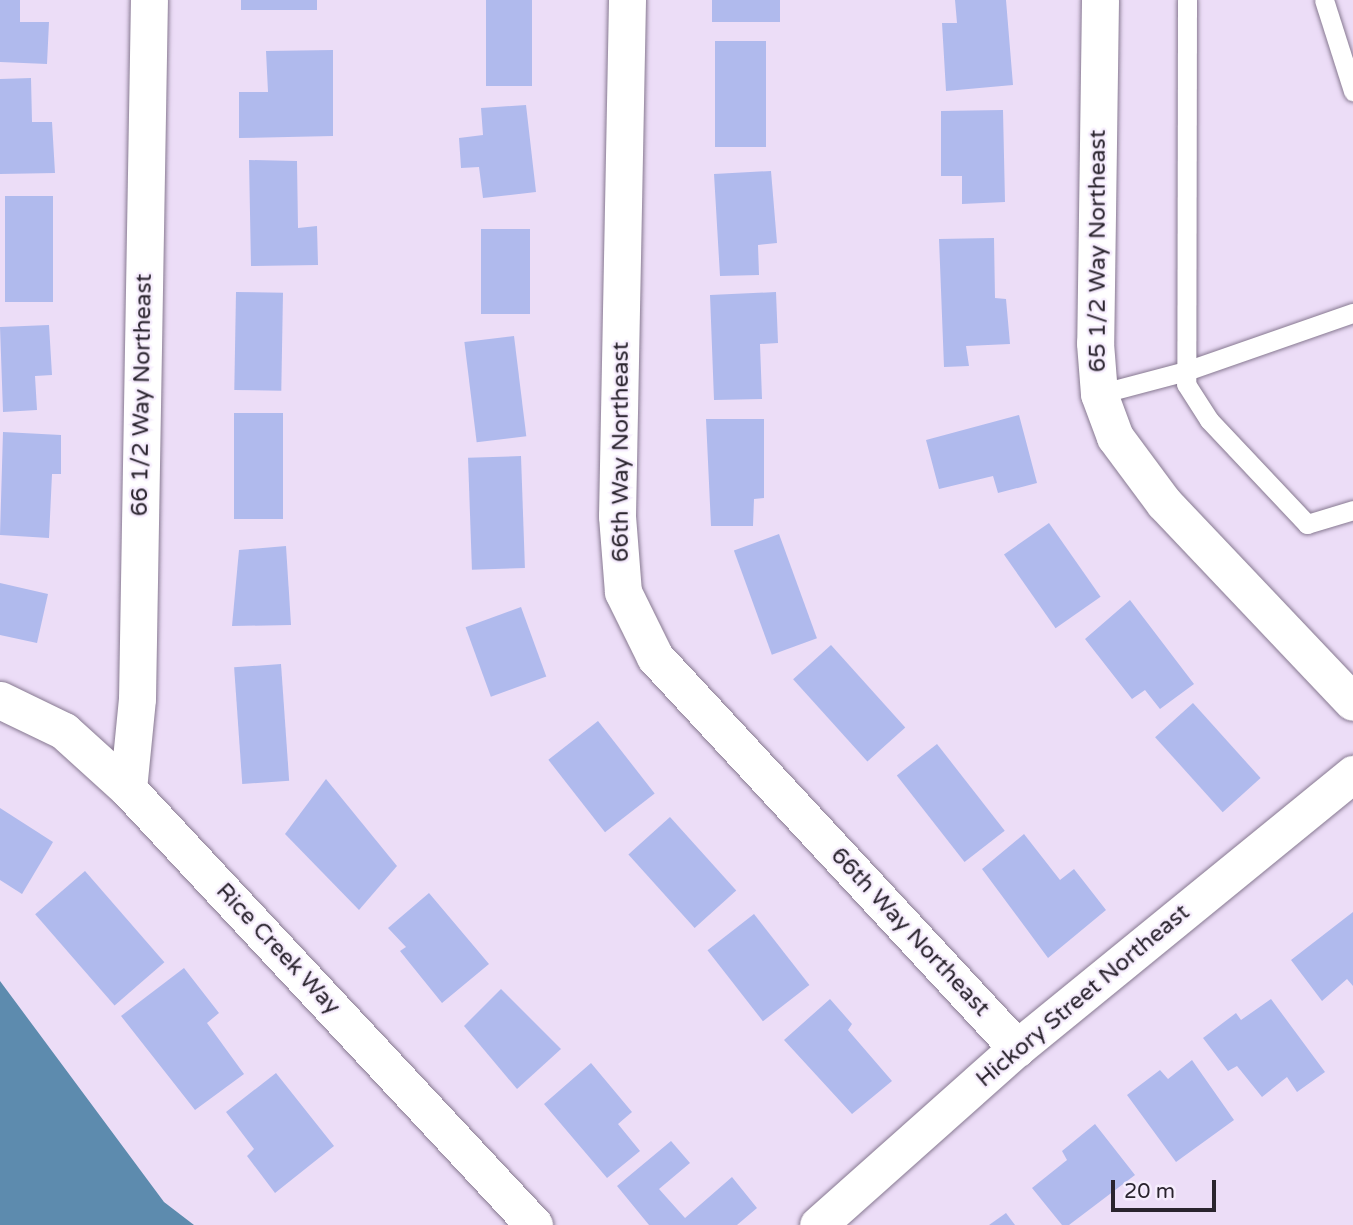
<!DOCTYPE html>
<style>
body{margin:0}
#map{position:relative;width:1353px;height:1225px;overflow:hidden;background:#ecddf7;font-family:"Varela Round",sans-serif}
div>[style]{position:absolute}
.water>*{inset:0;background:#5d8bae}
.building>*{inset:0;background:#b0baed;transform-origin:0 0}
.roads{filter:drop-shadow(0 0 2px #877991) drop-shadow(0 0 2px #877991)}
.service>*{height:19px;margin:-9.5px;padding:0 9.5px;transform-origin:9.5px;border-radius:9.5px;background:#fff}
.minor>*{height:37px;margin:-18.5px;padding:0 18.5px;transform-origin:18.5px;border-radius:18.5px;background:#fff}
span{translate:-50% -50%;white-space:nowrap;text-align:center;line-height:1.15;-webkit-text-stroke:5px #f6edfd;paint-order:stroke}
.street-label{font-size:23px;color:#2a242e}
.scale{position:absolute;left:1111px;top:1180px;width:105px;height:32px;box-sizing:border-box;border:4px solid #2a242e;border-top:0;padding-left:9px;font-size:21px;line-height:24px;white-space:nowrap;color:#2a242e;-webkit-text-stroke:5px #f6edfd;paint-order:stroke}
</style>
<div id="map">
<div class="water">
<i style="clip-path:polygon(0 981px,164px 1202px,194px 1225px,0 1225px)"></i>
</div>
<div class="building">
<i style="clip-path:polygon(0 0,20px 0,20px 22px,49px 22px,47px 64px,0 62px)"></i>
<i style="left:241px;top:0;width:76px;height:10px"></i>
<i style="left:486px;top:0;width:46px;height:86px"></i>
<i style="left:712px;top:0;width:68px;height:22px"></i>
<i style="clip-path:polygon(955px 0,1006px 0,1013px 85px,946px 91px,942px 23px,957px 23px)"></i>
<i style="left:715px;top:41px;width:51px;height:106px"></i>
<i style="clip-path:polygon(333px 50px,333px 136px,239px 138px,239px 92px,268px 92px,266px 51px)"></i>
<i style="clip-path:polygon(31px 78px,32px 122px,52px 122px,55px 173px,0 174px,0 79px)"></i>
<i style="clip-path:polygon(526px 105px,536px 192px,483px 198px,479px 167px,461px 168px,459px 138px,483px 135px,481px 108px)"></i>
<i style="clip-path:polygon(1003px 110px,1005px 202px,962px 204px,962px 176px,941px 176px,941px 111px)"></i>
<i style="clip-path:polygon(249px 160px,297px 161px,298px 228px,317px 226px,318px 265px,251px 266px)"></i>
<i style="clip-path:polygon(771px 171px,777px 243px,758px 245px,759px 275px,720px 276px,714px 174px)"></i>
<i style="left:5px;top:196px;width:48px;height:106px"></i>
<i style="left:481px;top:229px;width:49px;height:85px"></i>
<i style="clip-path:polygon(994px 238px,995px 298px,1006px 299px,1010px 344px,966px 346px,969px 366px,944px 367px,939px 239px)"></i>
<i style="left:236px;top:292px;width:47px;height:98px;rotate:1deg"></i>
<i style="clip-path:polygon(776px 292px,778px 343px,760px 344px,762px 399px,714px 400px,710px 295px)"></i>
<i style="clip-path:polygon(49px 325px,52px 375px,35px 376px,37px 410px,3px 412px,0 327px)"></i>
<i style="left:514px;top:336px;width:101px;height:50px;rotate:83deg"></i>
<i style="left:234px;top:413px;width:49px;height:106px"></i>
<i style="clip-path:polygon(1019px 415px,1037px 483px,998px 493px,993px 476px,939px 489px,926px 440px)"></i>
<i style="clip-path:polygon(706px 419px,764px 419px,764px 498px,754px 499px,753px 526px,711px 526px)"></i>
<i style="clip-path:polygon(3px 432px,61px 435px,61px 474px,52px 474px,49px 538px,0 535px)"></i>
<i style="left:521px;top:456px;width:112px;height:53px;rotate:88deg"></i>
<i style="left:1049px;top:523px;width:90px;height:55px;rotate:55deg"></i>
<i style="left:779px;top:534px;width:111px;height:48px;rotate:70deg"></i>
<i style="clip-path:polygon(286px 546px,291px 625px,232px 626px,239px 550px)"></i>
<i style="clip-path:polygon(0 583px,48px 594px,37px 643px,0 635px)"></i>
<i style="clip-path:polygon(1130px 600px,1194px 684px,1160px 709px,1145px 690px,1132px 699px,1085px 639px)"></i>
<i style="left:521px;top:607px;width:74px;height:59px;rotate:70deg"></i>
<i style="left:831px;top:645px;width:111px;height:51px;rotate:48deg"></i>
<i style="left:281px;top:664px;width:117px;height:47px;rotate:86deg"></i>
<i style="left:1193px;top:703px;width:101px;height:51px;rotate:48deg"></i>
<i style="left:598px;top:721px;width:92px;height:63px;rotate:52deg"></i>
<i style="left:937px;top:744px;width:110px;height:51px;rotate:52deg"></i>
<i style="clip-path:polygon(326px 779px,397px 866px,359px 910px,285px 834px)"></i>
<i style="clip-path:polygon(0 808px,53px 842px,22px 894px,0 880px)"></i>
<i style="left:670px;top:817px;width:99px;height:56px;rotate:48deg"></i>
<i style="clip-path:polygon(1024px 834px,1060px 880px,1074px 869px,1106px 910px,1048px 958px,982px 869px)"></i>
<i style="left:85px;top:871px;width:121px;height:66px;rotate:49deg"></i>
<i style="clip-path:polygon(429px 893px,489px 964px,442px 1003px,400px 951px,406px 947px,388px 928px)"></i>
<i style="clip-path:polygon(1353px 912px,1353px 986px,1347px 979px,1322px 1001px,1291px 960px)"></i>
<i style="left:754px;top:914px;width:90px;height:59px;rotate:52deg"></i>
<i style="clip-path:polygon(184px 968px,219px 1013px,207px 1023px,244px 1074px,195px 1110px,121px 1016px)"></i>
<i style="clip-path:polygon(501px 989px,561px 1049px,517px 1089px,464px 1026px)"></i>
<i style="clip-path:polygon(830px 999px,852px 1024px,848px 1030px,892px 1081px,852px 1114px,784px 1040px)"></i>
<i style="clip-path:polygon(1271px 999px,1325px 1072px,1297px 1092px,1287px 1077px,1262px 1097px,1237px 1066px,1228px 1071px,1203px 1038px,1236px 1013px,1241px 1020px)"></i>
<i style="clip-path:polygon(1192px 1060px,1234px 1120px,1176px 1162px,1127px 1095px,1160px 1070px,1168px 1079px)"></i>
<i style="clip-path:polygon(591px 1063px,632px 1112px,618px 1124px,640px 1151px,607px 1178px,544px 1104px)"></i>
<i style="clip-path:polygon(276px 1073px,334px 1146px,275px 1193px,247px 1156px,254px 1149px,226px 1112px)"></i>
<i style="clip-path:polygon(1095px 1124px,1135px 1175px,1069px 1225px,1062px 1225px,1032px 1188px,1067px 1160px,1062px 1151px)"></i>
<i style="clip-path:polygon(671px 1141px,690px 1163px,659px 1189px,685px 1218px,732px 1177px,757px 1208px,737px 1225px,649px 1225px,617px 1186px)"></i>
<i style="clip-path:polygon(1006px 1213px,1015px 1225px,989px 1225px)"></i>
</div>
<div class="roads">
<div class="service">
<i style="left:1187px;top:0;width:384px;rotate:90.1deg"></i>
<i style="left:1186px;top:384px;width:43px;rotate:57.4deg"></i>
<i style="left:1209px;top:420px;width:143px;rotate:46.7deg"></i>
<i style="left:1307px;top:524px;width:48px;rotate:-16.9deg"></i>
<i style="left:1324px;top:0;width:96px;rotate:72.3deg"></i>
<i style="left:1099px;top:394px;width:90px;rotate:-14.8deg"></i>
<i style="left:1186px;top:371px;width:177px;rotate:-19.2deg"></i>
</div>
<div class="minor">
<i style="left:627px;top:0;width:516px;rotate:91.11deg"></i>
<i style="left:617px;top:516px;width:76px;rotate:85.5deg"></i>
<i style="left:623px;top:592px;width:72px;rotate:63.8deg"></i>
<i style="left:655px;top:657px;width:533px;rotate:47.21deg"></i>
<i style="left:1100px;top:0;width:343px;rotate:90.8deg"></i>
<i style="left:1095px;top:343px;width:51px;rotate:85.5deg"></i>
<i style="left:1099px;top:394px;width:46px;rotate:69.6deg"></i>
<i style="left:1115px;top:437px;width:82px;rotate:53.4deg"></i>
<i style="left:1164px;top:503px;width:274px;rotate:46.5deg"></i>
<i style="left:0;top:700px;width:71px;rotate:25.8deg"></i>
<i style="left:64px;top:731px;width:86px;rotate:42.2deg"></i>
<i style="left:128px;top:789px;width:596px;rotate:47.04deg"></i>
<i style="left:128px;top:789px;width:90px;rotate:-84.3deg"></i>
<i style="left:137px;top:699px;width:699px;rotate:-89.02deg"></i>
<i style="left:818px;top:1225px;width:266px;rotate:-41.7deg"></i>
<i style="left:1017px;top:1048px;width:434px;rotate:-39.2deg"></i>
</div>
</div>
<div class="street-label">
<span style="left:1098px;top:251px;rotate:-90deg">65 1/2 Way Northeast</span>
<span style="left:142px;top:395px;rotate:-89deg">66 1/2 Way Northeast</span>
<span style="left:621px;top:452px;rotate:-90deg">66th Way Northeast</span>
<span style="left:910px;top:932px;rotate:47deg">66th Way Northeast</span>
<span style="left:278px;top:949px;rotate:47deg">Rice Creek Way</span>
<span style="left:1083px;top:996px;rotate:-40deg">Hickory Street Northeast</span>
</div>
<div class="scale">20 m</div>
</div>
